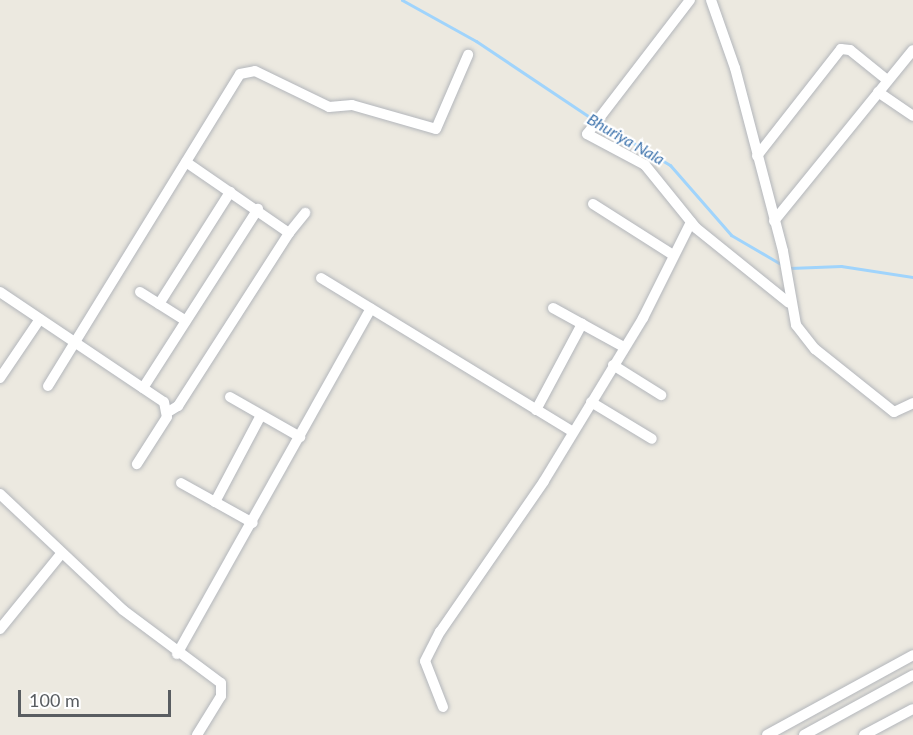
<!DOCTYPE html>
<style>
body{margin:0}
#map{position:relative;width:913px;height:735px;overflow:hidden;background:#ece9e0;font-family:Lato,sans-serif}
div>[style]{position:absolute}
.stream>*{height:3px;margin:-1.5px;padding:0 1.5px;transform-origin:1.5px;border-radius:1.5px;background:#a0d4fc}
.roads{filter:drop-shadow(0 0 2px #b3b6bb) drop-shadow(0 0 2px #b3b6bb)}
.minor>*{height:10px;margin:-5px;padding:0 5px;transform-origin:5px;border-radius:5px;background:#fff}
span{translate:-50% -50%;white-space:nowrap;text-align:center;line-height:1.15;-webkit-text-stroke:4.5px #fff;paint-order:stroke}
.water-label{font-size:16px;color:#3f74ad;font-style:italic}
.scale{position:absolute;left:18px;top:690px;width:153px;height:27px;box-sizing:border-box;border:3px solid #595d61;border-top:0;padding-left:8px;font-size:18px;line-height:21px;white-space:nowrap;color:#595d61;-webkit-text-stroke:4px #fff;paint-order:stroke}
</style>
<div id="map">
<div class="stream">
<i style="left:402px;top:0;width:85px;rotate:29deg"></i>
<i style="left:476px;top:41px;width:142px;rotate:33.8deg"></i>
<i style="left:600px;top:123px;width:82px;rotate:31deg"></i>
<i style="left:670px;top:165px;width:93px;rotate:48.9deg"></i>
<i style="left:731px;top:235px;width:61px;rotate:30.3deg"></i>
<i style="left:790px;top:268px;width:51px;rotate:-2.2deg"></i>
<i style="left:841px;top:266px;width:73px;rotate:8.7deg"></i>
</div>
<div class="roads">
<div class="minor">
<i style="left:690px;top:0;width:169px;rotate:127.5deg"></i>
<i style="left:587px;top:134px;width:66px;rotate:28.1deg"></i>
<i style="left:645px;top:165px;width:81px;rotate:51deg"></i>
<i style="left:696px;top:228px;width:119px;rotate:38.9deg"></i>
<i style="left:711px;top:0;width:72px;rotate:70.6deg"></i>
<i style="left:735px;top:68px;width:189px;rotate:75.3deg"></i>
<i style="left:783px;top:251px;width:75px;rotate:80deg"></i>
<i style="left:796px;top:325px;width:31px;rotate:52deg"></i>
<i style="left:815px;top:349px;width:101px;rotate:38.6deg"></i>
<i style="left:894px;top:412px;width:21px;rotate:-25deg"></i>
<i style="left:878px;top:92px;width:42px;rotate:34.4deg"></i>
<i style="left:757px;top:156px;width:136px;rotate:-51.9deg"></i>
<i style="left:841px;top:49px;width:9px;rotate:6deg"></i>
<i style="left:850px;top:50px;width:48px;rotate:39deg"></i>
<i style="left:593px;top:204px;width:95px;rotate:32.5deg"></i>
<i style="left:774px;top:221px;width:220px;rotate:-50.9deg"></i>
<i style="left:289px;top:233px;width:26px;rotate:-51deg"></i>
<i style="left:321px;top:278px;width:295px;rotate:31.4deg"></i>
<i style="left:0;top:292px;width:197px;rotate:33.9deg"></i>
<i style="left:164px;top:402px;width:15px;rotate:79deg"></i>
<i style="left:167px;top:417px;width:56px;rotate:122.6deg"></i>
<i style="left:140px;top:292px;width:54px;rotate:32.2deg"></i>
<i style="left:159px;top:304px;width:133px;rotate:-57.6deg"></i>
<i style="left:553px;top:308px;width:81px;rotate:28.8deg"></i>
<i style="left:613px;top:365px;width:57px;rotate:32deg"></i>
<i style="left:0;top:378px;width:71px;rotate:-55.9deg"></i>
<i style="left:48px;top:386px;width:366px;rotate:-58.4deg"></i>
<i style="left:240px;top:74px;width:15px;rotate:-11deg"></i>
<i style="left:255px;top:71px;width:82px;rotate:25.9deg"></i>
<i style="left:329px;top:107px;width:23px;rotate:-5deg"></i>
<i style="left:352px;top:105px;width:87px;rotate:15.9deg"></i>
<i style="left:436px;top:129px;width:81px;rotate:-66.6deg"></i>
<i style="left:143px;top:388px;width:213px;rotate:-57.3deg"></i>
<i style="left:230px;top:397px;width:81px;rotate:29.7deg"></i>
<i style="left:591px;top:402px;width:71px;rotate:31.2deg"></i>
<i style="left:536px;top:410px;width:98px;rotate:-61.9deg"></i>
<i style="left:168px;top:412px;width:12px;rotate:-31deg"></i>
<i style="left:178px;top:406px;width:206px;rotate:-57.3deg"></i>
<i style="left:289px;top:233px;width:125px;rotate:-145.4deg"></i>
<i style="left:181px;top:483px;width:82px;rotate:29.1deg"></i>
<i style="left:0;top:494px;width:169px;rotate:43.3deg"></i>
<i style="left:123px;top:610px;width:122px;rotate:36.7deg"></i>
<i style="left:221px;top:683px;width:13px;rotate:90deg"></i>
<i style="left:221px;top:696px;width:46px;rotate:121.6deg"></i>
<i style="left:215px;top:502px;width:98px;rotate:-62.1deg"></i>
<i style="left:0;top:629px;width:97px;rotate:-50.9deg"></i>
<i style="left:177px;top:654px;width:396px;rotate:-60.7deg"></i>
<i style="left:443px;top:707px;width:49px;rotate:-111.4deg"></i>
<i style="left:425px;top:661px;width:33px;rotate:-63deg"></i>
<i style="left:440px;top:632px;width:183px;rotate:-55.4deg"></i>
<i style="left:544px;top:481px;width:191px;rotate:-58.7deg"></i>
<i style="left:643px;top:318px;width:107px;rotate:-63.4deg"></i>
<i style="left:767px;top:735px;width:166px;rotate:-28.7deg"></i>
<i style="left:804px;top:735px;width:124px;rotate:-28.8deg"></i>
<i style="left:864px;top:735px;width:55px;rotate:-28deg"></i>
</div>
</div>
<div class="water-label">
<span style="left:626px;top:139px;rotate:30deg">Bhuriya Nala</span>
</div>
<div class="scale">100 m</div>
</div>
